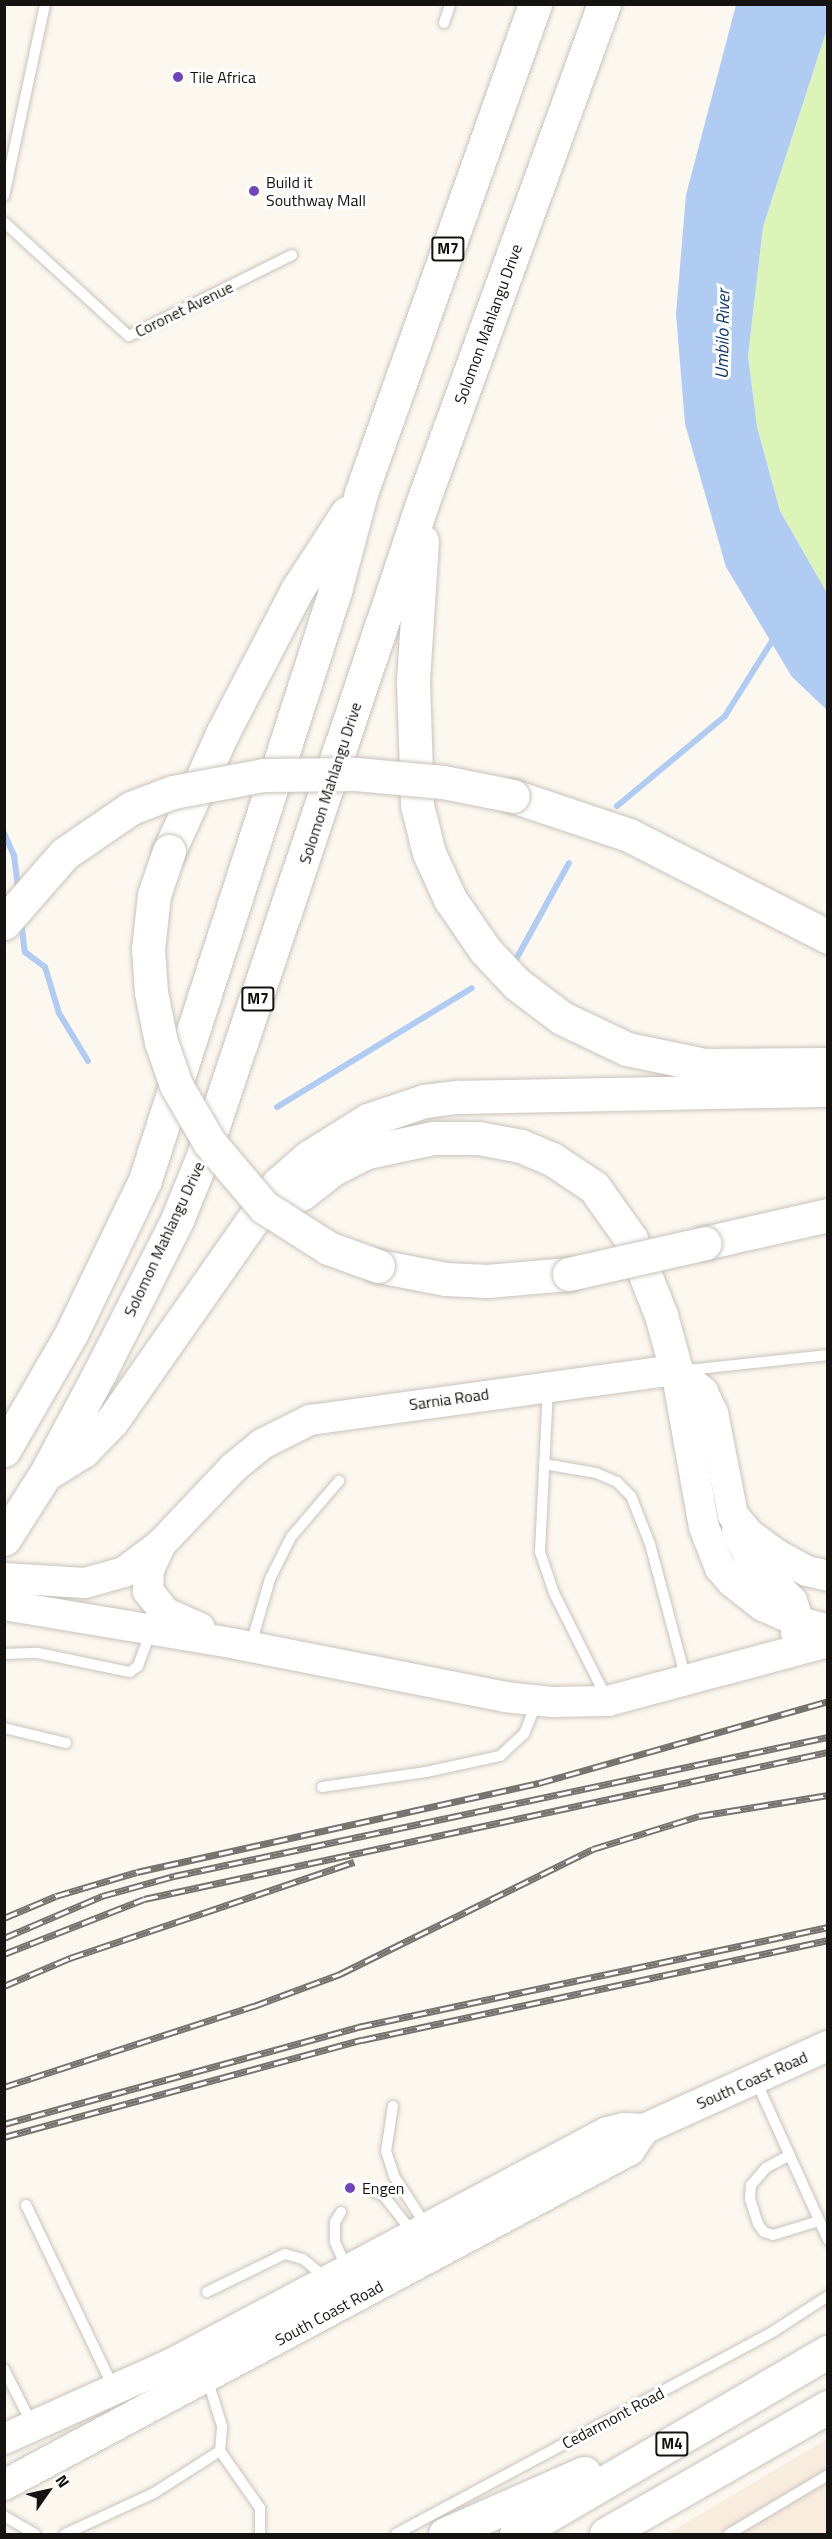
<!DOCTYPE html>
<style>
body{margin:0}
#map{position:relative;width:832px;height:2539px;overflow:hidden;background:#fcf7ef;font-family:"Titillium Web",sans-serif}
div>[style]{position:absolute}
.built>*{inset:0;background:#f7ecde}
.green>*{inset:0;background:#ddf4b8}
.water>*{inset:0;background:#b1ccf3}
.stream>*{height:6px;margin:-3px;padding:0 3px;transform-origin:3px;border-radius:3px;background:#b1ccf3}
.roads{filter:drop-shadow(0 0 2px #c8c3bc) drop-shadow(0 0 2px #c8c3bc)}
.lane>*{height:10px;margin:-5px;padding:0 5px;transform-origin:5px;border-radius:5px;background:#fff}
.secondary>*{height:30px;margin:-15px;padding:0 15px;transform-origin:15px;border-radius:15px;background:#fff}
.highway>*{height:33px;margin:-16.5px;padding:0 16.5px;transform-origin:16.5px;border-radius:16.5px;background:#fff}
.rail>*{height:7px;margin-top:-3.5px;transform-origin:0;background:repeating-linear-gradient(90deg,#fff 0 14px,#77746f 0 28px);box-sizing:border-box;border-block:2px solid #77746f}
.bridges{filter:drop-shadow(0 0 2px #c8c3bc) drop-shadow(0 0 2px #c8c3bc)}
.highway-bridge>*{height:33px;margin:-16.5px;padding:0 16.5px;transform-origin:16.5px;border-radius:16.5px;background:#fff}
.dots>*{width:16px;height:16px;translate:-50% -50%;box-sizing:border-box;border:3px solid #fff;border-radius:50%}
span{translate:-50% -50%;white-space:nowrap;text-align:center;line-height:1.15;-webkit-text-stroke:6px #fff;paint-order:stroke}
.shield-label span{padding:2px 4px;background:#fff;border:2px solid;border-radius:4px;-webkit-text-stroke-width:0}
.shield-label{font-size:15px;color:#151311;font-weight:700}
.poi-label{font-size:16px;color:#151311}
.left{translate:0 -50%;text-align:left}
.street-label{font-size:16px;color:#151311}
.water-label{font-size:18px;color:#0b366e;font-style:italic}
.frame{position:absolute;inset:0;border:6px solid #151311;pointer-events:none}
.north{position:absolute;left:18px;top:2461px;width:60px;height:60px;-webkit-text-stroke:4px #fff;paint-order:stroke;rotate:56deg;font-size:16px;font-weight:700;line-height:24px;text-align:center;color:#151311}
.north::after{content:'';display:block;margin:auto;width:21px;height:27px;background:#151311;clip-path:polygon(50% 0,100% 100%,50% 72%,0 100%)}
</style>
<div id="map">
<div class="built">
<i style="clip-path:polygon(827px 2439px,827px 2534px,667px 2534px)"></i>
</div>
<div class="green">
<i style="clip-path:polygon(827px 29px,827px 593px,780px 511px,757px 427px,748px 356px,763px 227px)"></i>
</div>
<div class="water">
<i style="clip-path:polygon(736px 5px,827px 5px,827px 29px,763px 227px,748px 356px,757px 427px,780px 511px,827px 593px,827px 710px,792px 677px,726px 567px,685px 424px,676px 314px,686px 195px)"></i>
</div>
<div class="stream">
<i style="left:617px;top:806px;width:141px;rotate:-39.8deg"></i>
<i style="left:725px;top:716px;width:92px;rotate:-57.9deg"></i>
<i style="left:4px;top:833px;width:24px;rotate:66deg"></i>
<i style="left:14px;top:855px;width:35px;rotate:83deg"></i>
<i style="left:21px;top:921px;width:31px;rotate:83deg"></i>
<i style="left:25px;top:952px;width:25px;rotate:37deg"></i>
<i style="left:45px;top:967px;width:48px;rotate:73.1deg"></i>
<i style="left:59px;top:1013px;width:56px;rotate:58.9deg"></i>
<i style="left:514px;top:963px;width:114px;rotate:-61.2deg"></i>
<i style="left:277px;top:1107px;width:228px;rotate:-31.4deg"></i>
</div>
<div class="roads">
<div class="lane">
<i style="left:444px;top:23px;width:20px;rotate:-72deg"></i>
<i style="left:4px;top:196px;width:196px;rotate:-77.9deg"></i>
<i style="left:4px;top:222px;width:169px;rotate:42.4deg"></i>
<i style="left:129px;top:336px;width:182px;rotate:-26.4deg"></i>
<i style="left:688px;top:1370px;width:141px;rotate:-6.1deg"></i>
<i style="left:548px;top:1388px;width:164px;rotate:92.8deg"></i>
<i style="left:540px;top:1552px;width:43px;rotate:71.1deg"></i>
<i style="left:554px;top:1593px;width:119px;rotate:63.4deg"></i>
<i style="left:544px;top:1464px;width:53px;rotate:9.8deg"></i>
<i style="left:596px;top:1473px;width:23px;rotate:23deg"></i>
<i style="left:617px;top:1482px;width:20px;rotate:45deg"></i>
<i style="left:631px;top:1496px;width:52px;rotate:68.4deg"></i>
<i style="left:650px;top:1544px;width:140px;rotate:75.1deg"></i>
<i style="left:251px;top:1644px;width:68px;rotate:-73.7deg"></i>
<i style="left:270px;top:1579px;width:47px;rotate:-63.4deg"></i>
<i style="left:291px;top:1537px;width:74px;rotate:-49.4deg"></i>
<i style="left:4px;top:1654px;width:34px;rotate:-2deg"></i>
<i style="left:38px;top:1653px;width:94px;rotate:11.7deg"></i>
<i style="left:130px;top:1672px;width:10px;rotate:-37deg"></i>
<i style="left:138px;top:1666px;width:37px;rotate:-70deg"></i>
<i style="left:4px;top:1728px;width:64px;rotate:13.6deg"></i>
<i style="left:322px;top:1787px;width:105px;rotate:-8.2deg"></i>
<i style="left:426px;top:1772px;width:76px;rotate:-12.2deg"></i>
<i style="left:500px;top:1756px;width:33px;rotate:-43deg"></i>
<i style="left:524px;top:1734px;width:35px;rotate:-68deg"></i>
<i style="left:756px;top:2081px;width:175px;rotate:65.6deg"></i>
<i style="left:393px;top:2106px;width:46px;rotate:98.8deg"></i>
<i style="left:386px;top:2151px;width:26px;rotate:72deg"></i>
<i style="left:394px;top:2176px;width:61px;rotate:57.1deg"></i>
<i style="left:790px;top:2155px;width:27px;rotate:152deg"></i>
<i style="left:766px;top:2168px;width:23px;rotate:131deg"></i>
<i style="left:751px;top:2185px;width:14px;rotate:94deg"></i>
<i style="left:750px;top:2199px;width:26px;rotate:72deg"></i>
<i style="left:758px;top:2224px;width:10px;rotate:53deg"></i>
<i style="left:764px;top:2232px;width:9px;rotate:18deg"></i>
<i style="left:773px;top:2235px;width:48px;rotate:-16.9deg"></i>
<i style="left:375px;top:2192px;width:10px;rotate:24deg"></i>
<i style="left:384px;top:2196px;width:47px;rotate:51.9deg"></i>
<i style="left:26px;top:2205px;width:204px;rotate:64.4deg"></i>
<i style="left:341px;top:2212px;width:12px;rotate:121deg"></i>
<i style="left:335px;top:2222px;width:20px;rotate:90deg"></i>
<i style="left:335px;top:2242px;width:30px;rotate:66deg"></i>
<i style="left:207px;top:2292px;width:87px;rotate:-26deg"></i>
<i style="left:285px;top:2254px;width:19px;rotate:16deg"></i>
<i style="left:303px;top:2259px;width:31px;rotate:40deg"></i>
<i style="left:4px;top:2369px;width:62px;rotate:63deg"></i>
<i style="left:220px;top:2451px;width:70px;rotate:54.9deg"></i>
<i style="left:260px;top:2508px;width:26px;rotate:90deg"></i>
<i style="left:4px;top:2516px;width:36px;rotate:30deg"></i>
<i style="left:65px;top:2534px;width:98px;rotate:-24.7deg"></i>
<i style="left:154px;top:2493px;width:78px;rotate:-32.5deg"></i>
<i style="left:220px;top:2451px;width:25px;rotate:-85deg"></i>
<i style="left:222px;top:2426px;width:50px;rotate:-107.4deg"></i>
<i style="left:396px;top:2534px;width:429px;rotate:-28.2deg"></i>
<i style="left:774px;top:2331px;width:64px;rotate:-32.9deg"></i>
<i style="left:729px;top:2534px;width:115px;rotate:-30.8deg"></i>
</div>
<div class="secondary">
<i style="left:676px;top:1370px;width:159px;rotate:79.9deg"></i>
<i style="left:704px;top:1527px;width:44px;rotate:68.7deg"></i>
<i style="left:720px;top:1568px;width:18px;rotate:49deg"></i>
<i style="left:732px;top:1582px;width:39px;rotate:38deg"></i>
<i style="left:763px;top:1606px;width:39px;rotate:24deg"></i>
<i style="left:799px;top:1622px;width:30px;rotate:14deg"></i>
<i style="left:737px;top:1530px;width:30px;rotate:67deg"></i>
<i style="left:749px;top:1558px;width:61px;rotate:45deg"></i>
<i style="left:792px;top:1601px;width:22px;rotate:72deg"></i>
<i style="left:799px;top:1622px;width:11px;rotate:105deg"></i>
<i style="left:160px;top:1546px;width:26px;rotate:115deg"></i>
<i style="left:149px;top:1570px;width:21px;rotate:93deg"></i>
<i style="left:148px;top:1591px;width:28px;rotate:51deg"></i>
<i style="left:166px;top:1613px;width:37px;rotate:24deg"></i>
<i style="left:4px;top:1578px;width:81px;rotate:3.5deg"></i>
<i style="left:85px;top:1583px;width:41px;rotate:-15.8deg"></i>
<i style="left:124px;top:1572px;width:45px;rotate:-36.9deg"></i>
<i style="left:160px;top:1545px;width:108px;rotate:-46.5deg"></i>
<i style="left:234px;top:1467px;width:36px;rotate:-39deg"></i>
<i style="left:262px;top:1444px;width:54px;rotate:-26.6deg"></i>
<i style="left:310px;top:1420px;width:369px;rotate:-7.8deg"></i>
<i style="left:676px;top:1370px;width:35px;rotate:39deg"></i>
<i style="left:703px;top:1392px;width:23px;rotate:65deg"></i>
<i style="left:713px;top:1413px;width:104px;rotate:78.9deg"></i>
<i style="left:733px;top:1515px;width:26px;rotate:50deg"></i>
<i style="left:750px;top:1535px;width:32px;rotate:36deg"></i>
<i style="left:776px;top:1554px;width:35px;rotate:29deg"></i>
<i style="left:807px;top:1571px;width:22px;rotate:13deg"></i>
<i style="left:4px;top:1605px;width:235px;rotate:9.5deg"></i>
<i style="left:236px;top:1644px;width:274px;rotate:11.1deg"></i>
<i style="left:505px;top:1697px;width:47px;rotate:6.1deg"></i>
<i style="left:552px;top:1702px;width:56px;rotate:-1deg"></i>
<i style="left:608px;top:1701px;width:228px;rotate:-15deg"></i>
<i style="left:4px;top:2439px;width:183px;rotate:-24.2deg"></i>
<i style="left:171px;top:2364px;width:494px;rotate:-28deg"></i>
<i style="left:607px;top:2132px;width:17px;rotate:-13deg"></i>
<i style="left:624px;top:2128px;width:20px;rotate:3deg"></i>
<i style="left:644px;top:2129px;width:202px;rotate:-24.3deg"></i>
<i style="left:4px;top:2485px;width:710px;rotate:-28.15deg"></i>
<i style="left:630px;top:2150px;width:25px;rotate:-56deg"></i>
</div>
<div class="highway">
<i style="left:422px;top:541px;width:141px;rotate:93.7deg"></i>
<i style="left:413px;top:682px;width:123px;rotate:88.1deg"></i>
<i style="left:417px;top:805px;width:49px;rotate:76deg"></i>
<i style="left:429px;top:853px;width:51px;rotate:65.5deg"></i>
<i style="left:450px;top:899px;width:62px;rotate:55.5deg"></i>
<i style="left:485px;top:950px;width:47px;rotate:46.7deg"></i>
<i style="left:517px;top:984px;width:56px;rotate:37.1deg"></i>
<i style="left:562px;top:1018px;width:72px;rotate:25.5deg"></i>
<i style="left:627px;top:1049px;width:79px;rotate:11.7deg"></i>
<i style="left:704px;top:1065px;width:124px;rotate:-0.5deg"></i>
<i style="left:513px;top:796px;width:122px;rotate:18.6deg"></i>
<i style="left:629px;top:835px;width:224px;rotate:27.1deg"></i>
<i style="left:169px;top:851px;width:128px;rotate:-65.6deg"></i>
<i style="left:222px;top:734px;width:162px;rotate:-62.5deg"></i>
<i style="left:297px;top:590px;width:92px;rotate:-57deg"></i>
<i style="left:301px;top:1194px;width:41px;rotate:-38deg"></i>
<i style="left:333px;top:1169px;width:38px;rotate:-27deg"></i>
<i style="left:367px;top:1152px;width:67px;rotate:-12deg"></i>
<i style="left:433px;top:1138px;width:45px"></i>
<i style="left:478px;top:1138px;width:44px;rotate:10.5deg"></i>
<i style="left:521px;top:1146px;width:34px;rotate:23deg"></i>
<i style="left:552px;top:1159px;width:50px;rotate:33.7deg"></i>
<i style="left:594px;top:1187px;width:64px;rotate:54.6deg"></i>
<i style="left:631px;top:1239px;width:82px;rotate:68.5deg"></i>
<i style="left:661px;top:1315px;width:57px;rotate:74.7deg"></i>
<i style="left:705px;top:1243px;width:126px;rotate:-12.8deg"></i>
<i style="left:378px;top:1266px;width:69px;rotate:10.8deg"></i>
<i style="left:446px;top:1279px;width:41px;rotate:2.8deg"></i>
<i style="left:487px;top:1281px;width:82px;rotate:-4.9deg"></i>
<i style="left:4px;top:1450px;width:134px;rotate:-60deg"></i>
<i style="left:71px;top:1334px;width:171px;rotate:-64.3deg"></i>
<i style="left:145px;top:1180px;width:619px;rotate:-72.12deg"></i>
<i style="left:335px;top:591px;width:101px;rotate:-75.1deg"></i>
<i style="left:361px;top:493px;width:519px;rotate:-70.41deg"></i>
<i style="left:46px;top:1474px;width:44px;rotate:-31.9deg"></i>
<i style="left:83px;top:1451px;width:42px;rotate:-46deg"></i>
<i style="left:112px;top:1421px;width:289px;rotate:-55deg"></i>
<i style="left:278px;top:1184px;width:41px;rotate:-41.1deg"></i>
<i style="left:309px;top:1157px;width:70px;rotate:-32.1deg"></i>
<i style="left:368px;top:1120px;width:59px;rotate:-18.7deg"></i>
<i style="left:424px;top:1101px;width:35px;rotate:-7deg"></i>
<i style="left:459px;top:1097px;width:369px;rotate:-1.1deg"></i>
<i style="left:4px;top:1539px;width:76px;rotate:-57.4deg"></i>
<i style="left:45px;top:1475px;width:117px;rotate:-61.9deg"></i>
<i style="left:100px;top:1372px;width:170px;rotate:-63.1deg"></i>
<i style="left:177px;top:1220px;width:69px;rotate:-67.9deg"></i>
<i style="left:203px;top:1156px;width:688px;rotate:-71.43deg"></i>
<i style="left:422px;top:504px;width:532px;rotate:-70deg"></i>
<i style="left:445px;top:2534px;width:152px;rotate:-23.7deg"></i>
<i style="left:516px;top:2534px;width:361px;rotate:-30.3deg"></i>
<i style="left:606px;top:2534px;width:256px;rotate:-29.8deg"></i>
</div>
</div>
<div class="rail">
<i style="left:4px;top:1918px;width:56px;rotate:-22.9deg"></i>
<i style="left:56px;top:1896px;width:84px;rotate:-16.5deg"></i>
<i style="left:137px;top:1872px;width:412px;rotate:-12.5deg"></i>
<i style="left:539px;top:1783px;width:300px;rotate:-15.8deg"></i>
<i style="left:4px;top:1938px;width:107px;rotate:-23.2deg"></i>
<i style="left:102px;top:1896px;width:75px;rotate:-15.5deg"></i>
<i style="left:174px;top:1876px;width:669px;rotate:-12deg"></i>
<i style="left:4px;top:1954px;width:150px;rotate:-21.4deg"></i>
<i style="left:144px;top:1899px;width:700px;rotate:-12.13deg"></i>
<i style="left:4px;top:1986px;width:72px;rotate:-23deg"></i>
<i style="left:70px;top:1958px;width:300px;rotate:-18.7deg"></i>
<i style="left:4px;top:2087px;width:263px;rotate:-18deg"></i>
<i style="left:254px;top:2006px;width:92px;rotate:-20.4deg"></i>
<i style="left:340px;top:1974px;width:282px;rotate:-26.3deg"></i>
<i style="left:593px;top:1849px;width:111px;rotate:-17.3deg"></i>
<i style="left:699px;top:1816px;width:131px;rotate:-9.2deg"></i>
<i style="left:4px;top:2124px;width:367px;rotate:-15.3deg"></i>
<i style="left:358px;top:2027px;width:481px;rotate:-12deg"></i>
<i style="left:4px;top:2137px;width:371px;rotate:-15.2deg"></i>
<i style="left:362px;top:2040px;width:477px;rotate:-12.1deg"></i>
</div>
<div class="bridges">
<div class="highway-bridge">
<i style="left:169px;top:851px;width:46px;rotate:108.8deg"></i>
<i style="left:154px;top:895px;width:54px;rotate:96.3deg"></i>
<i style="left:148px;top:949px;width:43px;rotate:86deg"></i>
<i style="left:151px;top:992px;width:51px;rotate:78.7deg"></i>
<i style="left:161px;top:1042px;width:46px;rotate:70.8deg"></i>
<i style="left:176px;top:1085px;width:66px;rotate:59.9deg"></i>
<i style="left:209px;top:1142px;width:85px;rotate:49.8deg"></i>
<i style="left:264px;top:1207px;width:76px;rotate:32.6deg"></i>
<i style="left:328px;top:1248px;width:53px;rotate:19.8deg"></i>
<i style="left:4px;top:923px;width:91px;rotate:-49deg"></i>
<i style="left:64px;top:854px;width:81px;rotate:-34.5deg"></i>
<i style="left:131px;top:808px;width:45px;rotate:-20.9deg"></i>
<i style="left:173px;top:792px;width:93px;rotate:-10.6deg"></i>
<i style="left:264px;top:775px;width:92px;rotate:-0.6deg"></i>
<i style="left:356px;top:774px;width:87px;rotate:5.3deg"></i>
<i style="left:443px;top:782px;width:71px;rotate:11.3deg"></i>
<i style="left:569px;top:1274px;width:139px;rotate:-12.8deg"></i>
</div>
</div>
<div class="dots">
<i style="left:178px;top:77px;background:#7044bc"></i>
<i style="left:254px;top:191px;background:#7044bc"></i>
<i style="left:350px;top:2188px;background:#7044bc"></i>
</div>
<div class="shield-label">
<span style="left:448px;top:249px">M7</span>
<span style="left:258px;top:999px">M7</span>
<span style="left:672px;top:2444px">M4</span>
</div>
<div class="poi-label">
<span class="left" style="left:190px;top:77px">Tile Africa</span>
<span class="left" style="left:266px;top:191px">Build it<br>Southway Mall</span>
<span class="left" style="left:362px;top:2188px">Engen</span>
</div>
<div class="street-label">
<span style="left:184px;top:309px;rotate:-26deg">Coronet Avenue</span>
<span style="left:488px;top:324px;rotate:-70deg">Solomon Mahlangu Drive</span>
<span style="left:330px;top:783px;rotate:-72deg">Solomon Mahlangu Drive</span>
<span style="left:164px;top:1239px;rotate:-65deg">Solomon Mahlangu Drive</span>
<span style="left:449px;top:1399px;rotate:-8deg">Sarnia Road</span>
<span style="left:752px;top:2080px;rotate:-24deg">South Coast Road</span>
<span style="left:329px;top:2313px;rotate:-28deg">South Coast Road</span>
<span style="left:613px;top:2418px;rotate:-28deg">Cedarmont Road</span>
</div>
<div class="water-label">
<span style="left:723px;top:334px;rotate:-89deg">Umbilo River</span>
</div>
<div class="frame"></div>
<div class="north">N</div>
</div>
